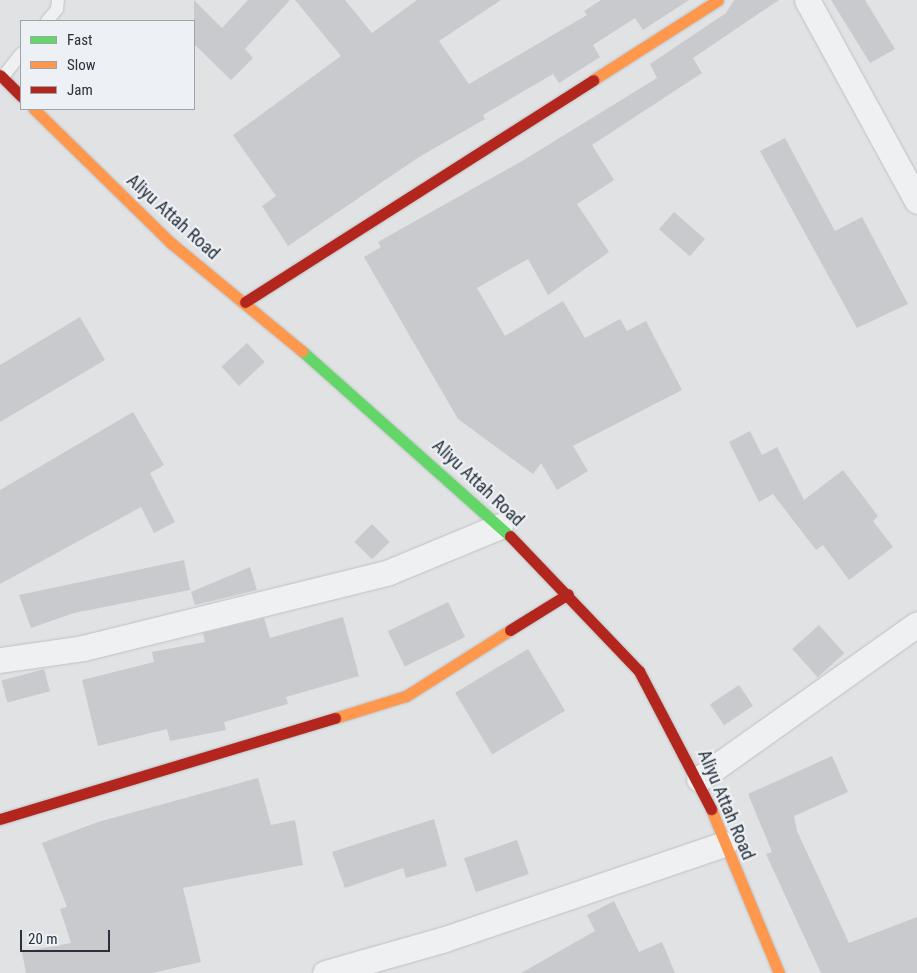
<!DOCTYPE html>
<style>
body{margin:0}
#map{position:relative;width:917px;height:973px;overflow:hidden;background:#e0e2e4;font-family:"Roboto Condensed",sans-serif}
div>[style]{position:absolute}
.building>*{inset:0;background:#c8cacd;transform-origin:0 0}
.roads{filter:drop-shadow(0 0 1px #bec0c2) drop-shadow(0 0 1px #bec0c2)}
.lane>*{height:12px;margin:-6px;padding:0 6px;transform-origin:6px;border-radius:6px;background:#eff0f1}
.street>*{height:25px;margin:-12.5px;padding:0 12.5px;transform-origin:12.5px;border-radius:12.5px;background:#eff0f1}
.fast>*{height:11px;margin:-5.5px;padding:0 5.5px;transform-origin:5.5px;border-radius:5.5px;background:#63d668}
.slow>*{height:11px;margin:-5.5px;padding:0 5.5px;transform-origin:5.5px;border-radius:5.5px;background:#ff974d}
.jam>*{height:11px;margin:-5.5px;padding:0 5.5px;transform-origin:5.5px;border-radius:5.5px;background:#b3261e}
span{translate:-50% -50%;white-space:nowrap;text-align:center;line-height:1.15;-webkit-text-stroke:4.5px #edf0f4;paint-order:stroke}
.street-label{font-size:18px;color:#28313c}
.legend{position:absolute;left:20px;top:20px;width:175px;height:90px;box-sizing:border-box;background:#edf0f4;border:1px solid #9ea4aa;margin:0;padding:6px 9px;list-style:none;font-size:15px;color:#28313c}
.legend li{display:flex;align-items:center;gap:10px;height:25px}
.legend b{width:25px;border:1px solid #9ea4aa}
.scale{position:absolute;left:20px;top:930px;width:90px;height:22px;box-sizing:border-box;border:2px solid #28313c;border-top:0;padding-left:6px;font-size:15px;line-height:18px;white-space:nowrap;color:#28313c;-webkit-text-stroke:4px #edf0f4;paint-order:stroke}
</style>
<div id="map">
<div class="building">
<i style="clip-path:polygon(194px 0,222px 28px,248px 0,290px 0,245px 49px,253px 58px,231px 80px,194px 44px)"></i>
<i style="clip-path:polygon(295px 0,345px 0,372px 33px,417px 0,501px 0,439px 41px,469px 84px,587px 15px,584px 11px,601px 0,689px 0,643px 30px,635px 18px,593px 45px,600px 57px,559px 83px,553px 74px,483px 115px,485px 119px,419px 157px,288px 246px,262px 206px,276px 196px,233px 135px,341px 56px)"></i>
<i style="clip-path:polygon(734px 0,779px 0,693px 58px,702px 73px,592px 145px,614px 180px,577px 204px,609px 252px,548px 295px,528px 259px,477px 288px,505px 336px,563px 301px,585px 338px,620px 319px,627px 331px,646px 321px,682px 390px,573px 446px,588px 471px,557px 490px,541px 463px,533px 474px,458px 419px,364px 257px,381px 247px,378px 242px,522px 161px,657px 78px,650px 64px,726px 13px)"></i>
<i style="clip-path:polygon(831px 0,865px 0,895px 49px,870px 63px)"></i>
<i style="clip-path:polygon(785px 138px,835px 231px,862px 217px,908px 304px,857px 328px,760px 151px)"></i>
<i style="left:674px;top:212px;width:41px;height:23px;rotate:41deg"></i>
<i style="clip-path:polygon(80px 317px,105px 360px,0 422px,0 365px)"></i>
<i style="left:247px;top:343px;width:26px;height:35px;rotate:47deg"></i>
<i style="clip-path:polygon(133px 412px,164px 465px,150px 473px,175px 522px,154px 533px,141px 507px,0 584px,0 490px)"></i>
<i style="clip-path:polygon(750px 431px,762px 455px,777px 447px,804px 500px,843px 470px,878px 516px,873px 521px,893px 547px,849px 580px,823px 545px,816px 550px,773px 494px,759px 502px,729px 442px)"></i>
<i style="left:372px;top:524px;width:25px;height:25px;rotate:45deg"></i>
<i style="clip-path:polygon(184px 560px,190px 590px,74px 613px,31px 628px,19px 595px)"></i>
<i style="clip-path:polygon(250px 567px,257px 590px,195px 605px,191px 592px)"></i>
<i style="left:448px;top:602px;width:39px;height:67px;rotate:64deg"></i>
<i style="clip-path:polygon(343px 617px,359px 676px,286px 697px,288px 704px,224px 722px,226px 730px,170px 741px,167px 729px,98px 746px,82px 680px,154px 662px,152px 652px,205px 642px,203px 633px,264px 618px,270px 638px)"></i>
<i style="left:819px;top:625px;width:38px;height:36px;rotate:48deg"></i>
<i style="left:528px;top:649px;width:72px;height:85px;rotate:59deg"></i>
<i style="left:44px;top:669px;width:23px;height:44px;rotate:75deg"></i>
<i style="left:739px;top:685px;width:25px;height:35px;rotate:56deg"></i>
<i style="clip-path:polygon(832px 756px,848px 792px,794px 816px,797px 831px,849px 943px,917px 917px,917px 973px,821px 973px,766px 854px,772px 852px,748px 794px)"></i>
<i style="clip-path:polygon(258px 778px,271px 825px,295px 820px,303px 865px,183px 888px,201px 962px,152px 973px,26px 973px,22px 952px,71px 943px,60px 909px,67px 907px,42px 843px,98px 822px)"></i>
<i style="clip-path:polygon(434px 819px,447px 866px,406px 878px,403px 868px,345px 888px,332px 852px)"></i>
<i style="left:517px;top:840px;width:36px;height:56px;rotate:71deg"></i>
<i style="clip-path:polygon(614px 901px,639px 952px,662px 942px,675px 973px,521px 973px,595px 931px,587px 915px)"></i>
</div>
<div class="roads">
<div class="lane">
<i style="left:47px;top:21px;width:16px;rotate:-50deg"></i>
<i style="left:57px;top:9px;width:9px;rotate:-84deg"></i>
<i style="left:2px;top:78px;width:31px;rotate:-52deg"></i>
</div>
<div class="street">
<i style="left:807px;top:0;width:229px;rotate:61.3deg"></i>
<i style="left:0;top:660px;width:84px;rotate:-8.2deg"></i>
<i style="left:83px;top:648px;width:315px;rotate:-13.9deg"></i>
<i style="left:389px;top:572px;width:120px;rotate:-22.5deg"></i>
<i style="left:699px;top:779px;width:267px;rotate:-35.4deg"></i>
<i style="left:325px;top:973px;width:122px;rotate:-15.8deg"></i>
<i style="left:442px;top:940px;width:298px;rotate:-18.8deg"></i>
</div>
<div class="fast">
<i style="left:302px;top:351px;width:278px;rotate:41.7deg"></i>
</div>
<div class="slow">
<i style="left:593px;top:80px;width:148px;rotate:-32.6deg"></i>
<i style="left:34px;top:109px;width:192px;rotate:44.4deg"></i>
<i style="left:171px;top:243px;width:170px;rotate:39.5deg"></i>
<i style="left:335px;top:718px;width:74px;rotate:-17.2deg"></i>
<i style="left:406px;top:696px;width:123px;rotate:-32.4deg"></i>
<i style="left:711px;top:809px;width:178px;rotate:67.5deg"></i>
</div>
<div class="jam">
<i style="left:0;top:75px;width:30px;rotate:45deg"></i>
<i style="left:245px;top:302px;width:413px;rotate:-32.5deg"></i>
<i style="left:510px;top:536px;width:187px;rotate:46.3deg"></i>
<i style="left:639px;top:671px;width:156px;rotate:62.4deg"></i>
<i style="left:510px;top:630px;width:68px;rotate:-31.8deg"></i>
<i style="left:0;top:819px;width:350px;rotate:-16.8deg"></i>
</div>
</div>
<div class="street-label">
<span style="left:173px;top:217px;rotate:42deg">Aliyu Attah Road</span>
<span style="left:478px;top:483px;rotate:43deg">Aliyu Attah Road</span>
<span style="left:726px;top:805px;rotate:67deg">Aliyu Attah Road</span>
</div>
<ul class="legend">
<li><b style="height:6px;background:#63d668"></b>Fast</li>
<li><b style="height:6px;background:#ff974d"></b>Slow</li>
<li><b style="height:6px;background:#b3261e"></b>Jam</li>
</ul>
<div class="scale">20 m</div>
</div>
